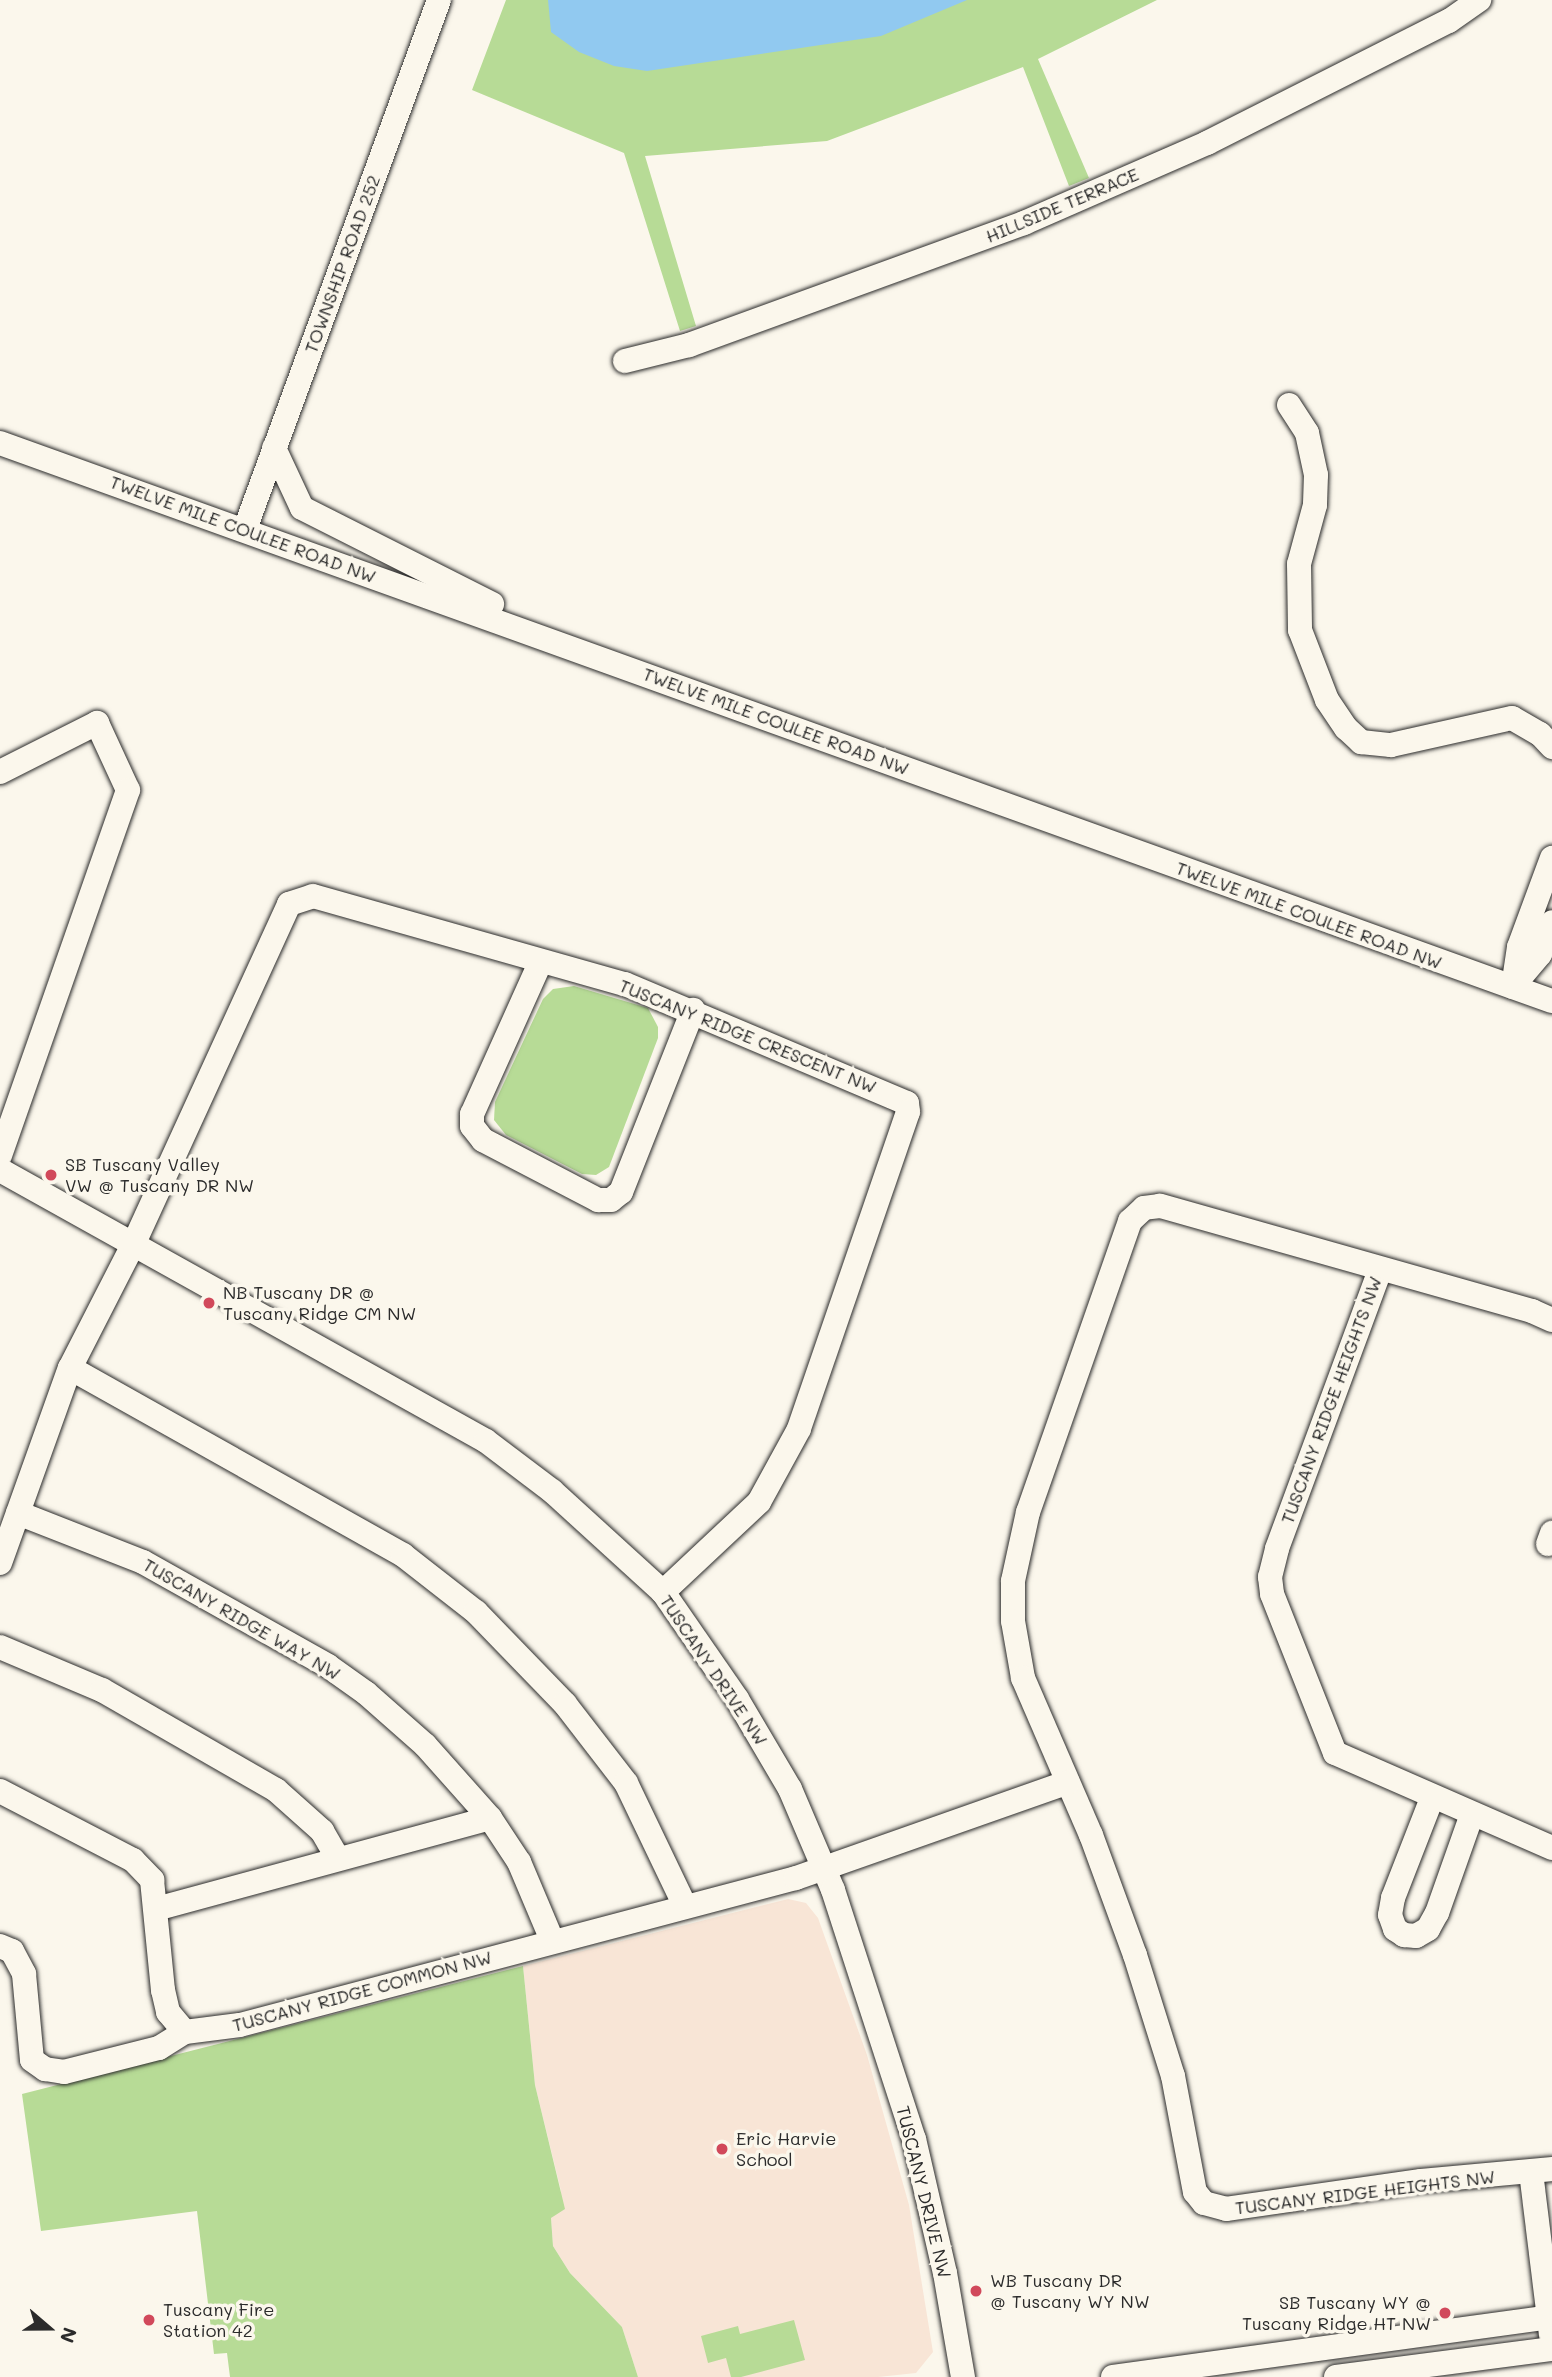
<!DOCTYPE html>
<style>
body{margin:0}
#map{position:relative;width:1552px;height:2377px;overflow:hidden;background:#fbf7ec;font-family:Mali,sans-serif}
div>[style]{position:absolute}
.built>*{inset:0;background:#f8e5d6}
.green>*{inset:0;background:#b7db96}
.water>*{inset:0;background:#91c9f0}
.roads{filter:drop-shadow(0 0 2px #2b2b2b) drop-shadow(0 0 2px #2b2b2b)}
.minor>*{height:24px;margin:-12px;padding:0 12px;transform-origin:12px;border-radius:12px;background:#fbf7ec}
.dots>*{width:19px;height:19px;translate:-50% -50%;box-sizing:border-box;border:4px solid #fbf7ec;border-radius:50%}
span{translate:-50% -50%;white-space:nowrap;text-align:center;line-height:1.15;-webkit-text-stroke:7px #fbf7ec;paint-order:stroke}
.street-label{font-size:18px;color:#2b2b2b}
.poi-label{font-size:18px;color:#2b2b2b}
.left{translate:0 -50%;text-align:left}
.right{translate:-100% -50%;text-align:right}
.north{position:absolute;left:14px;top:2293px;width:70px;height:70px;-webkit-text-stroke:5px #fbf7ec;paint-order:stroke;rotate:110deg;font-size:19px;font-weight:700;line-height:28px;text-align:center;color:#2b2b2b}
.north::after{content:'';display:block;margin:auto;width:24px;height:32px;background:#2b2b2b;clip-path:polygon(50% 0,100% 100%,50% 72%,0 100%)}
</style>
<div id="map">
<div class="built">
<i style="clip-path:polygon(788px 1899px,806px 1903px,818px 1918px,867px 2055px,909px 2205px,933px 2352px,916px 2373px,878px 2377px,638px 2377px,622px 2327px,570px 2273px,553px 2246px,551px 2218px,558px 2212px,561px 2191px,535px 2085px,523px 1966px)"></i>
</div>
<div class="green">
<i style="clip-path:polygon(506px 0,1157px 0,1038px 59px,1089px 178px,1069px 186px,1023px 67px,827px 141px,645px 156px,696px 326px,680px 331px,624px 153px,472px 90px)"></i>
<i style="clip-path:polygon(574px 986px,648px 1008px,658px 1027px,658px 1038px,609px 1167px,596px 1175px,582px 1174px,506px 1135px,494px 1120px,495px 1102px,543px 999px,553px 989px)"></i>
<i style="clip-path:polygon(523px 1966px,535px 2085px,565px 2209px,551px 2218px,553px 2246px,570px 2273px,622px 2327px,638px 2377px,230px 2377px,227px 2353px,214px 2354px,197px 2211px,41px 2231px,22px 2094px)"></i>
<i style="clip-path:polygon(794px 2320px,805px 2360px,741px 2377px,731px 2377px,726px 2358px,708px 2363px,701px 2336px,738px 2326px,740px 2334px)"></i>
</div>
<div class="water">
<i style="clip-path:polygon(548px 0,967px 0,881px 36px,647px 71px,614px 66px,579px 52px,551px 32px)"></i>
</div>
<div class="roads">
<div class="minor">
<i style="left:625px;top:361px;width:66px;rotate:-14deg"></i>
<i style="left:689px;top:345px;width:357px;rotate:-20deg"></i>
<i style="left:1024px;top:223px;width:200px;rotate:-23.6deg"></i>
<i style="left:1207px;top:143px;width:271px;rotate:-26.8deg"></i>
<i style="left:1449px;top:21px;width:37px;rotate:-35deg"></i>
<i style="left:1289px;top:405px;width:33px;rotate:57deg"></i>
<i style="left:1307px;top:433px;width:43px;rotate:77.9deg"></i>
<i style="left:1316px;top:475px;width:30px;rotate:92deg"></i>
<i style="left:1315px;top:505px;width:61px;rotate:105.2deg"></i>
<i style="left:1299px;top:564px;width:66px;rotate:89.1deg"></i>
<i style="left:1300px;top:630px;width:75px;rotate:68.9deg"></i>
<i style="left:1327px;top:700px;width:34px;rotate:56deg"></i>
<i style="left:1346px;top:728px;width:21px;rotate:43deg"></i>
<i style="left:1361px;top:742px;width:30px;rotate:6deg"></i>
<i style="left:1391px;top:745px;width:124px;rotate:-12.6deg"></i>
<i style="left:1512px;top:718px;width:32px;rotate:30deg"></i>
<i style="left:1540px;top:734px;width:18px;rotate:47deg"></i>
<i style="left:0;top:443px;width:1649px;rotate:19.78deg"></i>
<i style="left:274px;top:448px;width:66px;rotate:65deg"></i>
<i style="left:302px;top:508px;width:213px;rotate:26.8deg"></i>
<i style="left:245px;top:529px;width:563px;rotate:-69.86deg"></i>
<i style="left:0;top:772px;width:109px;rotate:-26.8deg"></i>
<i style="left:97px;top:723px;width:74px;rotate:65.2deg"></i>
<i style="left:128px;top:790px;width:387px;rotate:109.3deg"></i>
<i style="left:540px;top:963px;width:166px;rotate:114.2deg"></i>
<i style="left:472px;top:1114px;width:12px;rotate:90deg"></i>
<i style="left:472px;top:1126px;width:18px;rotate:52deg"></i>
<i style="left:483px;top:1140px;width:130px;rotate:27.6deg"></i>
<i style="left:598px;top:1200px;width:13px"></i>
<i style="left:611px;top:1200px;width:13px;rotate:-39deg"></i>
<i style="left:621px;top:1192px;width:196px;rotate:-68.4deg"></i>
<i style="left:1513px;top:986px;width:42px;rotate:-49.8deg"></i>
<i style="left:1540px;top:954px;width:34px;rotate:-69deg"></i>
<i style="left:1513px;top:987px;width:40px;rotate:-81.5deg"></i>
<i style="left:1519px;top:947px;width:95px;rotate:-69.7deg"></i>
<i style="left:0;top:1170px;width:556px;rotate:29.14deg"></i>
<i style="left:486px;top:1441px;width:83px;rotate:37.1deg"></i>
<i style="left:552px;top:1491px;width:150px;rotate:42.3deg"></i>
<i style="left:663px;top:1592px;width:130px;rotate:55.3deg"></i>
<i style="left:737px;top:1699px;width:104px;rotate:59.5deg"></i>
<i style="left:790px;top:1789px;width:110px;rotate:66.9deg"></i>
<i style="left:833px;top:1890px;width:262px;rotate:72deg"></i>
<i style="left:914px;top:2139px;width:138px;rotate:77deg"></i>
<i style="left:945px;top:2273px;width:106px;rotate:80.2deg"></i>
<i style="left:1380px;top:1270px;width:297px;rotate:110.3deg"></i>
<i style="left:1277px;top:1549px;width:29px;rotate:104deg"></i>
<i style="left:1270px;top:1577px;width:17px;rotate:83deg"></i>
<i style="left:1272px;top:1594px;width:171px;rotate:68.4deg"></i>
<i style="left:1335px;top:1753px;width:237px;rotate:23.6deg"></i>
<i style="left:1552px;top:1320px;width:22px;rotate:-156deg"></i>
<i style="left:1532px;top:1311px;width:387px;rotate:-164.2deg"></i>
<i style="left:1160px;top:1206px;width:16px;rotate:173deg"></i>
<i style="left:1144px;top:1208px;width:19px;rotate:137deg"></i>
<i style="left:1130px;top:1221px;width:308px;rotate:109.3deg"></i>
<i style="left:1028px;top:1512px;width:71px;rotate:102.3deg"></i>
<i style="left:1013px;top:1581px;width:40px;rotate:90deg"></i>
<i style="left:1013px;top:1621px;width:58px;rotate:80deg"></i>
<i style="left:1023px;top:1678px;width:171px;rotate:66.6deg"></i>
<i style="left:1091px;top:1835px;width:128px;rotate:69.9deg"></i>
<i style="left:1135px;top:1955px;width:127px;rotate:72.6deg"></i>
<i style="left:1173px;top:2076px;width:118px;rotate:79.3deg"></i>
<i style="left:1195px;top:2192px;width:14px;rotate:51deg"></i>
<i style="left:1204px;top:2203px;width:23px;rotate:15deg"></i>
<i style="left:1226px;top:2209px;width:197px;rotate:-8.2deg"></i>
<i style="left:1421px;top:2181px;width:132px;rotate:-5.2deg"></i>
<i style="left:70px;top:1368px;width:382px;rotate:29.3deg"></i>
<i style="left:403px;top:1555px;width:93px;rotate:38deg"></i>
<i style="left:476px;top:1612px;width:128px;rotate:45.9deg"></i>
<i style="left:565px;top:1704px;width:100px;rotate:52.3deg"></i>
<i style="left:626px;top:1783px;width:134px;rotate:64.4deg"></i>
<i style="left:18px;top:1513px;width:134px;rotate:21.4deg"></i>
<i style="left:143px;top:1562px;width:212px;rotate:29.3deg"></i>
<i style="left:328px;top:1666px;width:47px;rotate:35.4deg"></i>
<i style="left:366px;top:1693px;width:79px;rotate:41.4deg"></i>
<i style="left:425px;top:1745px;width:98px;rotate:48.3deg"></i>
<i style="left:490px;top:1818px;width:53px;rotate:56.6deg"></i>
<i style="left:519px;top:1862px;width:85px;rotate:67.1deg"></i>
<i style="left:1548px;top:1544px;width:12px;rotate:-70deg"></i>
<i style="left:0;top:1563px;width:207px;rotate:-70.3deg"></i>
<i style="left:70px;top:1368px;width:140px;rotate:-62.9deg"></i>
<i style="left:134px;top:1243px;width:373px;rotate:-65.4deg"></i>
<i style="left:289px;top:904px;width:25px;rotate:-18deg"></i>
<i style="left:313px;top:896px;width:324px;rotate:15.8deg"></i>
<i style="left:625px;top:984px;width:306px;rotate:22.9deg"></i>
<i style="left:907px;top:1103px;width:9px;rotate:84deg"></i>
<i style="left:908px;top:1112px;width:335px;rotate:109deg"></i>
<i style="left:799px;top:1429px;width:83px;rotate:118.7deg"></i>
<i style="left:759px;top:1502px;width:132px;rotate:136.8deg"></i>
<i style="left:0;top:1647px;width:111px;rotate:22.9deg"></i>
<i style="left:102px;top:1690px;width:201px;rotate:29.9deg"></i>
<i style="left:276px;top:1790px;width:62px;rotate:41.7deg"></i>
<i style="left:322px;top:1831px;width:30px;rotate:60deg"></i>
<i style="left:0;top:1791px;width:150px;rotate:27.4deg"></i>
<i style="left:133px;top:1860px;width:28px;rotate:46deg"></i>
<i style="left:152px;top:1880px;width:111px;rotate:84.3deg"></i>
<i style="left:163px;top:1990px;width:23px;rotate:77deg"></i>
<i style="left:168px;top:2012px;width:26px;rotate:50deg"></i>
<i style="left:185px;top:2032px;width:55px;rotate:-7.3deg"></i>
<i style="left:240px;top:2025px;width:575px;rotate:-14.81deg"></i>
<i style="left:796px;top:1878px;width:288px;rotate:-19.4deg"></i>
<i style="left:1432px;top:1798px;width:107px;rotate:111.3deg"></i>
<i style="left:1393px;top:1898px;width:17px;rotate:100deg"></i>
<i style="left:1390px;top:1915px;width:15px;rotate:70deg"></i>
<i style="left:1395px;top:1929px;width:11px;rotate:34deg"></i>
<i style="left:1404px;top:1935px;width:12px;rotate:5deg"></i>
<i style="left:1416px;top:1936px;width:14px;rotate:-30deg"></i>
<i style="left:1428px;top:1929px;width:18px;rotate:-61deg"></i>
<i style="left:1437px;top:1913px;width:105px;rotate:-70.5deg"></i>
<i style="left:156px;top:1909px;width:346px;rotate:-15.2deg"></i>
<i style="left:0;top:1946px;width:13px;rotate:23deg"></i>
<i style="left:12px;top:1951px;width:26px;rotate:62deg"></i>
<i style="left:24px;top:1974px;width:86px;rotate:84.7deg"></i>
<i style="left:32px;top:2060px;width:16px;rotate:35deg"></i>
<i style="left:45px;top:2069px;width:19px;rotate:9deg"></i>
<i style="left:64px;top:2072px;width:98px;rotate:-14.2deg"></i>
<i style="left:159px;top:2048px;width:31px;rotate:-32deg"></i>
<i style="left:1531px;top:2172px;width:163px;rotate:83deg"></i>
<i style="left:1113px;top:2377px;width:443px;rotate:-7.8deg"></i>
<i style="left:1336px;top:2377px;width:218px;rotate:-7.4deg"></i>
</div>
</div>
<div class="dots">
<i style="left:51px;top:1175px;background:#d1495b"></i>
<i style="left:209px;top:1303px;background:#d1495b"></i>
<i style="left:722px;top:2149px;background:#d1495b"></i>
<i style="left:976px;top:2291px;background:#d1495b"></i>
<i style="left:1445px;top:2313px;background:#d1495b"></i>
<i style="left:149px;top:2320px;background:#d1495b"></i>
</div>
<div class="street-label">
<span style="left:1062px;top:205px;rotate:-23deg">HILLSIDE TERRACE</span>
<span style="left:342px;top:264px;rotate:-70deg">TOWNSHIP ROAD 252</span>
<span style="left:243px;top:529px;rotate:20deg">TWELVE MILE COULEE ROAD NW</span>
<span style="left:776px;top:721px;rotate:20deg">TWELVE MILE COULEE ROAD NW</span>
<span style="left:1309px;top:915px;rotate:20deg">TWELVE MILE COULEE ROAD NW</span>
<span style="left:748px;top:1036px;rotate:22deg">TUSCANY RIDGE CRESCENT NW</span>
<span style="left:1331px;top:1400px;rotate:-70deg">TUSCANY RIDGE HEIGHTS NW</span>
<span style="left:242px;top:1619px;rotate:30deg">TUSCANY RIDGE WAY NW</span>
<span style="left:714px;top:1670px;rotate:56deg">TUSCANY DRIVE NW</span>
<span style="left:362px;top:1991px;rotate:-15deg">TUSCANY RIDGE COMMON NW</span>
<span style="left:924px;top:2192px;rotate:76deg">TUSCANY DRIVE NW</span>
<span style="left:1365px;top:2192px;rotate:-7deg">TUSCANY RIDGE HEIGHTS NW</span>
</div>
<div class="poi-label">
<span class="left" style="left:65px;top:1175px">SB Tuscany Valley<br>VW @ Tuscany DR NW</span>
<span class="left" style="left:223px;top:1303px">NB Tuscany DR @<br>Tuscany Ridge CM NW</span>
<span class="left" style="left:736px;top:2149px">Eric Harvie<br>School</span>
<span class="left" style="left:990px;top:2291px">WB Tuscany DR<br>@ Tuscany WY NW</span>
<span class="right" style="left:1431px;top:2313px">SB Tuscany WY @<br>Tuscany Ridge HT NW</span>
<span class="left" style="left:163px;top:2320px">Tuscany Fire<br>Station 42</span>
</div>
<div class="north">N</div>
</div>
